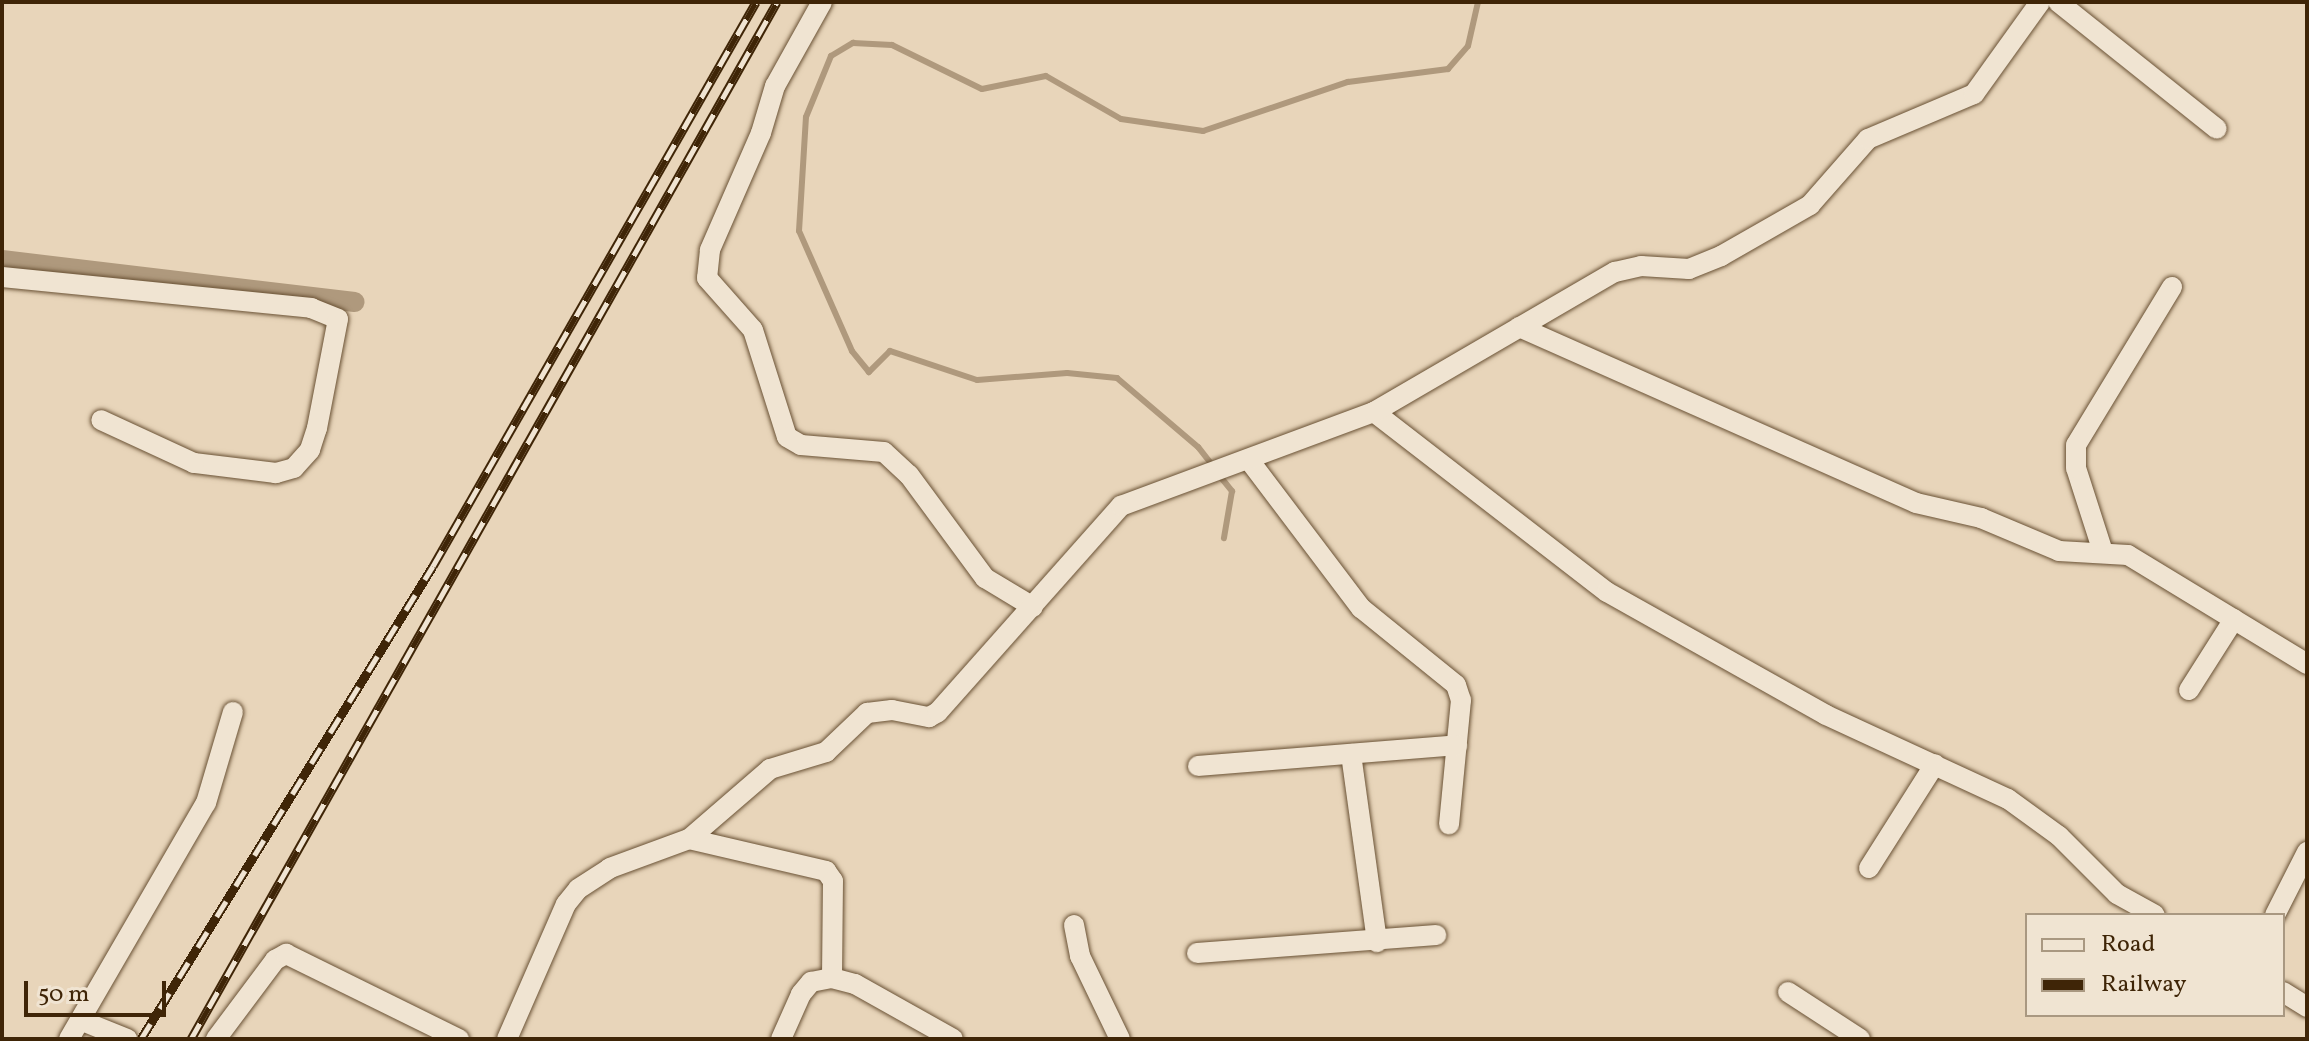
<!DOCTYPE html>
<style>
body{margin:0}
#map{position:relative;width:2309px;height:1041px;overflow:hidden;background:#e8d5ba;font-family:Vollkorn,serif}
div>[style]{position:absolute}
.stream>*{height:6px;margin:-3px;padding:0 3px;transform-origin:3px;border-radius:3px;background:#af997d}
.canal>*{height:20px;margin:-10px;padding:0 10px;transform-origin:10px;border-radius:10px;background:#af997d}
.roads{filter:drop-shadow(0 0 2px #695134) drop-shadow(0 0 2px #695134)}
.minor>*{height:20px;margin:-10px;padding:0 10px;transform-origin:10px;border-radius:10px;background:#f0e4d2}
.rail>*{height:9px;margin-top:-4.5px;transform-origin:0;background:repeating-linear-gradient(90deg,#f0e4d2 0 18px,#3f2507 0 36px);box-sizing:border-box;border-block:2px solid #3f2507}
span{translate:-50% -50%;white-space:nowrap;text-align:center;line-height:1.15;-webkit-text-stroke:7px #f0e4d2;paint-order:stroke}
.frame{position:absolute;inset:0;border:4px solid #3f2507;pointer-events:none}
.legend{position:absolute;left:2025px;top:913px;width:260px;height:104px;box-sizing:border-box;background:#f0e4d2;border:2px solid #a99881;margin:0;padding:10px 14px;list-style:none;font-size:24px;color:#3f2507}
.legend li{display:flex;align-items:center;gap:16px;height:40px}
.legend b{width:40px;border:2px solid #a99881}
.scale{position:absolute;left:24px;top:981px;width:142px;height:36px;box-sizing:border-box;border:4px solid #3f2507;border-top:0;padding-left:10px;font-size:24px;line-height:28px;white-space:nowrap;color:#3f2507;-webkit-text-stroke:6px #f0e4d2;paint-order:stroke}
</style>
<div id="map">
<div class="stream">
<i style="left:1213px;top:466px;width:24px;rotate:-128deg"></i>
<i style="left:1198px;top:447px;width:106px;rotate:-139.6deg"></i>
<i style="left:1117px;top:378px;width:50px;rotate:-174.3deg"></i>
<i style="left:1067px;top:373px;width:90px;rotate:175.6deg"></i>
<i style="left:977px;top:380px;width:92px;rotate:-161.6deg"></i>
<i style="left:890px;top:351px;width:30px;rotate:135deg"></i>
<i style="left:869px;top:372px;width:27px;rotate:-129deg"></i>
<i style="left:852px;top:351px;width:131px;rotate:-113.8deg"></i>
<i style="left:799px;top:231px;width:114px;rotate:-86.5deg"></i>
<i style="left:806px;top:117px;width:66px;rotate:-67.7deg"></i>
<i style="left:831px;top:56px;width:26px;rotate:-31deg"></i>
<i style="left:853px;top:43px;width:39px;rotate:3deg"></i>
<i style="left:892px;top:45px;width:100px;rotate:26.1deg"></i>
<i style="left:982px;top:89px;width:65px;rotate:-11.5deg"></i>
<i style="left:1046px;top:76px;width:86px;rotate:29.8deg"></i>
<i style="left:1121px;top:119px;width:83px;rotate:8.3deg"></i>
<i style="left:1203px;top:131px;width:153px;rotate:-18.7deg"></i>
<i style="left:1348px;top:82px;width:101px;rotate:-7.4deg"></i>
<i style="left:1448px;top:69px;width:30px;rotate:-49deg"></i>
<i style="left:1468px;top:46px;width:45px;rotate:-77.2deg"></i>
<i style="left:1219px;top:475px;width:21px;rotate:51deg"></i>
<i style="left:1232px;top:491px;width:48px;rotate:99.7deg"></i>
</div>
<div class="canal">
<i style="left:2px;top:260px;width:355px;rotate:6.8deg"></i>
</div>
<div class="roads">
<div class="minor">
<i style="left:822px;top:2px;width:96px;rotate:119.2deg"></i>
<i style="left:775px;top:86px;width:49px;rotate:106.6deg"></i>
<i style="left:761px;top:133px;width:128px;rotate:113.6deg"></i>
<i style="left:710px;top:250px;width:28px;rotate:96deg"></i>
<i style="left:707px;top:278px;width:69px;rotate:48.5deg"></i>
<i style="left:753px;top:330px;width:112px;rotate:72.4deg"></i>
<i style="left:787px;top:437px;width:16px;rotate:30deg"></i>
<i style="left:801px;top:445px;width:83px;rotate:4.8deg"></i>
<i style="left:884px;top:452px;width:34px;rotate:43deg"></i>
<i style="left:909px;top:475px;width:128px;rotate:53.6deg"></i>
<i style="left:985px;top:578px;width:56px;rotate:31.1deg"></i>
<i style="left:2058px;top:2px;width:203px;rotate:38.6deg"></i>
<i style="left:2px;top:277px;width:311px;rotate:5.7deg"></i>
<i style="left:311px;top:308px;width:29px;rotate:22deg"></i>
<i style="left:338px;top:319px;width:111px;rotate:100.9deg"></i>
<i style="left:317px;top:428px;width:23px;rotate:108deg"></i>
<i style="left:310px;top:450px;width:24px;rotate:132deg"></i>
<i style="left:294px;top:468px;width:19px;rotate:164deg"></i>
<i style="left:276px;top:473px;width:83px;rotate:-173deg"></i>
<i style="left:194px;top:463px;width:102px;rotate:-155.2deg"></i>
<i style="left:1519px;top:327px;width:434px;rotate:23.9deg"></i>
<i style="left:1916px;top:503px;width:67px;rotate:13deg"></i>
<i style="left:1981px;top:518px;width:85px;rotate:22.9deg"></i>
<i style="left:2059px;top:551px;width:69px;rotate:3.3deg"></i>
<i style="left:2128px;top:555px;width:210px;rotate:31.3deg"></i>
<i style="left:1374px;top:412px;width:294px;rotate:37.7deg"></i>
<i style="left:1607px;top:592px;width:251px;rotate:29.3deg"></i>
<i style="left:1826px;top:715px;width:200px;rotate:24.8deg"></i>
<i style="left:2008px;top:799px;width:63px;rotate:36deg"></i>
<i style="left:2059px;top:836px;width:82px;rotate:45deg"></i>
<i style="left:2117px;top:894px;width:43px;rotate:28.9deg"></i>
<i style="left:1249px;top:460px;width:186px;rotate:52.9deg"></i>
<i style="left:1361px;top:608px;width:122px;rotate:39deg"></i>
<i style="left:1456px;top:685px;width:16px;rotate:72deg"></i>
<i style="left:1461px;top:700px;width:125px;rotate:95.5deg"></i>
<i style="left:2103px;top:552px;width:88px;rotate:-107.8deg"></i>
<i style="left:2076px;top:468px;width:23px;rotate:-90deg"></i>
<i style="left:2076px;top:445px;width:185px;rotate:-58.7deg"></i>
<i style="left:2189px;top:690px;width:84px;rotate:-57.6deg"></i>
<i style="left:1351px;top:754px;width:190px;rotate:82.1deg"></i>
<i style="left:1198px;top:766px;width:260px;rotate:-4.6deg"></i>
<i style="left:689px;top:839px;width:141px;rotate:13.1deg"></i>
<i style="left:826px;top:871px;width:12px;rotate:55deg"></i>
<i style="left:833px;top:881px;width:97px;rotate:90.6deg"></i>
<i style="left:1869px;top:868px;width:123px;rotate:-57.6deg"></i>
<i style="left:2275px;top:915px;width:71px;rotate:-63.1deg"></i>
<i style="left:1074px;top:925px;width:32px;rotate:79deg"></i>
<i style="left:1080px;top:956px;width:92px;rotate:64.3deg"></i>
<i style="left:1197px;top:953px;width:240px;rotate:-4.3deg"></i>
<i style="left:1788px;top:992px;width:86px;rotate:33.1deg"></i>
<i style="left:2283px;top:992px;width:28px;rotate:32deg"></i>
<i style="left:80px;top:1020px;width:51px;rotate:22deg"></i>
<i style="left:69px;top:1039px;width:273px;rotate:-59.9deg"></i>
<i style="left:206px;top:803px;width:95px;rotate:-73.5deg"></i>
<i style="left:216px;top:1039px;width:99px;rotate:-53.2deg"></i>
<i style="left:275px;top:960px;width:13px;rotate:-29deg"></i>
<i style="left:286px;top:954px;width:193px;rotate:26.2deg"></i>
<i style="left:507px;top:1039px;width:147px;rotate:-66.4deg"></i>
<i style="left:566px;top:904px;width:19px;rotate:-51deg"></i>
<i style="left:578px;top:889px;width:38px;rotate:-33deg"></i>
<i style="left:610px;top:868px;width:84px;rotate:-20.2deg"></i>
<i style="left:689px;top:839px;width:107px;rotate:-40.8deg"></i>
<i style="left:770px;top:769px;width:59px;rotate:-16.9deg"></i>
<i style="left:826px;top:752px;width:57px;rotate:-43.6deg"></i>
<i style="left:867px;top:713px;width:25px;rotate:-7deg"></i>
<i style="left:892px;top:710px;width:38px;rotate:11deg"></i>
<i style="left:929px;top:717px;width:10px;rotate:-29deg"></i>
<i style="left:938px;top:712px;width:276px;rotate:-48.4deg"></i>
<i style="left:1121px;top:506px;width:270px;rotate:-20.4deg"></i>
<i style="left:1374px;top:412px;width:279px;rotate:-30.2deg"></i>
<i style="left:1615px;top:272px;width:27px;rotate:-13deg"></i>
<i style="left:1641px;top:266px;width:48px;rotate:3.6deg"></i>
<i style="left:1689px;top:269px;width:35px;rotate:-22deg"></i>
<i style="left:1721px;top:256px;width:103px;rotate:-29.8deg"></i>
<i style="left:1810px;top:205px;width:88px;rotate:-48.7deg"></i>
<i style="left:1868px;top:139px;width:115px;rotate:-23deg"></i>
<i style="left:1974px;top:94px;width:113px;rotate:-54.3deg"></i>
<i style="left:781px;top:1039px;width:49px;rotate:-66deg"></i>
<i style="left:801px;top:994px;width:16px;rotate:-50deg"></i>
<i style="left:811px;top:982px;width:21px;rotate:-11deg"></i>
<i style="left:832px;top:978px;width:24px;rotate:15deg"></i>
<i style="left:855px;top:984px;width:112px;rotate:29.3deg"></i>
</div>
</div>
<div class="rail">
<i style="left:141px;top:1039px;width:556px;rotate:-58.31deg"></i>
<i style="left:433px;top:566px;width:650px;rotate:-60.2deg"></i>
<i style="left:191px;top:1039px;width:1191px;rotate:-60.53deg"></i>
</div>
<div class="frame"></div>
<ul class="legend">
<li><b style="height:10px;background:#f0e4d2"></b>Road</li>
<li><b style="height:10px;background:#3f2507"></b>Railway</li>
</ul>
<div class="scale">50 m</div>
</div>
